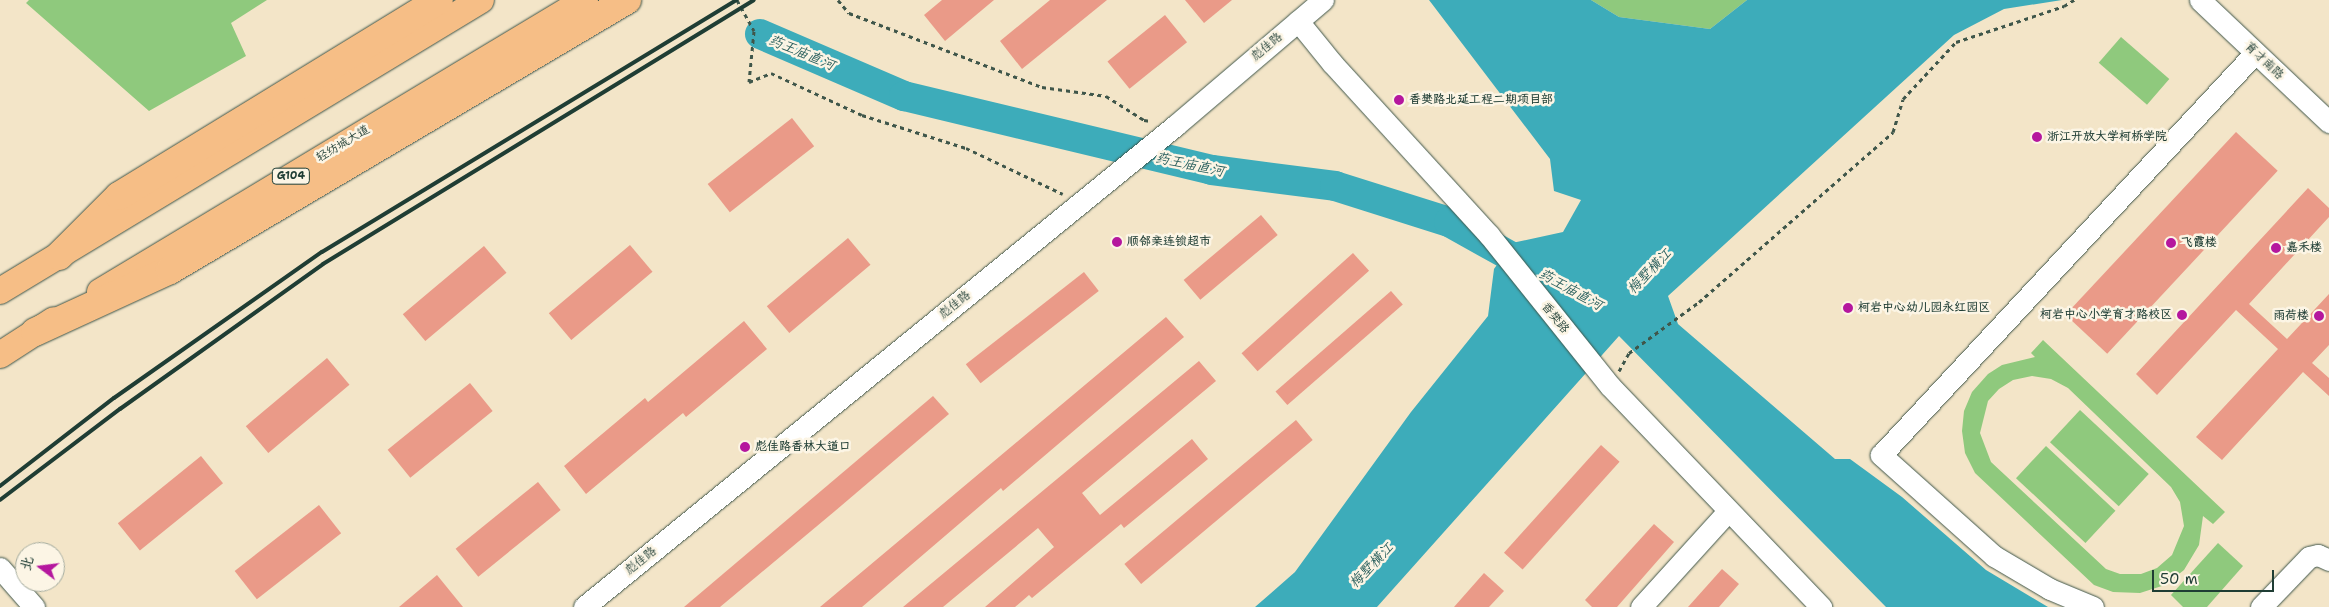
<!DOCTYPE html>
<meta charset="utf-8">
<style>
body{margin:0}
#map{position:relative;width:2329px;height:607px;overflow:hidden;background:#f3e5c8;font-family:"Shantell Sans","LXGW WenKai TC",sans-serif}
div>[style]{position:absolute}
.green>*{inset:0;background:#8fc97d;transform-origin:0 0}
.water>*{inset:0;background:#3dacba}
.river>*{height:30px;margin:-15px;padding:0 15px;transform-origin:15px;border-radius:15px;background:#3dacba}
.building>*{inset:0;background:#ea9a88;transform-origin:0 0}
.path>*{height:3px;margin-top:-1.5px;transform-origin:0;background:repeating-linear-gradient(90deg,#3f564a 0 4px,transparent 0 8px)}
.roads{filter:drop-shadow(0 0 1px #3f564a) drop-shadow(0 0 1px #3f564a)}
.minor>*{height:21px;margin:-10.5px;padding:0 10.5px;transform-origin:10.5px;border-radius:10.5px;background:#fff}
.major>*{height:26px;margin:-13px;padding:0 13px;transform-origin:13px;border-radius:13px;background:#f6be86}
.highway>*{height:28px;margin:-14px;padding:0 14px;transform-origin:14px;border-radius:14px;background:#f6be86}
.rail>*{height:4px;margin:-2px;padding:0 2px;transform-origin:2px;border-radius:2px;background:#1f3d34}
.dots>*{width:14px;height:14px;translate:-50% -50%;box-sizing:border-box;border:2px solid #fcf5e5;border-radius:50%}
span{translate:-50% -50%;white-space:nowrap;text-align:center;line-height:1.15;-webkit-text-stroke:5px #fcf5e5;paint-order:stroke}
.shield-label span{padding:1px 4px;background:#fcf5e5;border:1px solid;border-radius:4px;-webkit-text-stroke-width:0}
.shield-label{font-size:11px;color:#1f3d34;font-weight:700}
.street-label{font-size:12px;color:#1f3d34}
.poi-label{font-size:12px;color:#1f3d34;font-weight:700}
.left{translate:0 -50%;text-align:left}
.right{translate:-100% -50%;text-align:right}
.water-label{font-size:14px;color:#285e5c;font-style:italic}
.north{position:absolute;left:15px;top:542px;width:50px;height:50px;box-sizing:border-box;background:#fcf5e5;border:1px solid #a4ab9e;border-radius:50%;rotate:285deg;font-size:14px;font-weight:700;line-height:20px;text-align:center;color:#1f3d34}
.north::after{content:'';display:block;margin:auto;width:18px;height:22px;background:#b5179e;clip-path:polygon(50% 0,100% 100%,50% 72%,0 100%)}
.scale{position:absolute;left:2152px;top:570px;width:122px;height:22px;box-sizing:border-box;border:2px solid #1f3d34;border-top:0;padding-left:6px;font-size:15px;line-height:18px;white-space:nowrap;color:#1f3d34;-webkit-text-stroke:4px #fcf5e5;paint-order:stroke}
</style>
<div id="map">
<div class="green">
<i style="clip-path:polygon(29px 0,267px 0,231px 23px,246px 56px,149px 111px,26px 3px)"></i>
<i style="clip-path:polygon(1591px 0,1747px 0,1710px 29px,1619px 17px)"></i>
<i style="left:2121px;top:37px;width:64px;height:34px;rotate:41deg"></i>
<i style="clip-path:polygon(evenodd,2043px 340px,2225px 512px,2213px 524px,2203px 516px,2199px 545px,2184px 570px,2165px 585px,2140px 593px,2113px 592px,2094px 585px,1975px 473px,1965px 453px,1962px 431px,1964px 411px,1972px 392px,1988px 374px,2002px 365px,2035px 357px,2031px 353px,2043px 340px,2032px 376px,2051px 379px,2068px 388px,2171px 487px,2180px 502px,2184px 526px,2172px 555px,2157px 568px,2141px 574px,2120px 574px,2106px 569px,1991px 462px,1980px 433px,1988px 401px,1999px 389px,2013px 380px,2032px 376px)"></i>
<i style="left:2080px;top:410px;width:94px;height:44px;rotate:43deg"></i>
<i style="left:2046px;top:446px;width:95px;height:44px;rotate:43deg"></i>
<i style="clip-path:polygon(2218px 543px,2243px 566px,2207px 607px,2183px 607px,2171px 595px)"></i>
</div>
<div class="water">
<i style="clip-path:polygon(1429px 0,1591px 0,1619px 17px,1710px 29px,1747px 0,2062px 0,2004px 9px,1954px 35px,1668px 296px,1678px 324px,1835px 459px,1850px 459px,1902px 497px,1986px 570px,2048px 607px,1886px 607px,1619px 336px,1377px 607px,1255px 607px,1295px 572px,1411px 412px,1488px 316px,1494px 269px,1512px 243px,1563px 232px,1581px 200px,1554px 191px,1550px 159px)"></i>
</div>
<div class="river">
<i style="left:760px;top:34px;width:157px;rotate:23.3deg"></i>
<i style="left:904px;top:96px;width:317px;rotate:13.5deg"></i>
<i style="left:1212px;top:170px;width:124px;rotate:7.4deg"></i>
<i style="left:1335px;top:186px;width:120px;rotate:17.5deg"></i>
<i style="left:1449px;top:222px;width:72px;rotate:29.1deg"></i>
</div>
<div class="building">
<i style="clip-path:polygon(942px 0,994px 0,945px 41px,924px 15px)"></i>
<i style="clip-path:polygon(1050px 0,1107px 0,1022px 69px,1000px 41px)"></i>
<i style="clip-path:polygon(1185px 0,1232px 0,1204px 23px)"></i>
<i style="left:1165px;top:15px;width:35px;height:74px;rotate:51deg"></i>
<i style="left:792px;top:118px;width:36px;height:107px;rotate:52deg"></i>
<i style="left:2236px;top:132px;width:57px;height:250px;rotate:43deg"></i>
<i style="clip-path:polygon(2308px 188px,2329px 208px,2329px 217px,2249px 304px,2287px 339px,2329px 294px,2329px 345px,2312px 363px,2329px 378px,2329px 396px,2303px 372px,2222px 460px,2196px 437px,2278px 349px,2236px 310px,2157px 395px,2136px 374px)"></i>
<i style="left:1261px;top:215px;width:26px;height:101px;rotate:50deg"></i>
<i style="left:848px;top:238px;width:35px;height:106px;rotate:50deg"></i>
<i style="left:630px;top:245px;width:35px;height:106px;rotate:50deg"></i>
<i style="left:484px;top:246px;width:35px;height:106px;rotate:50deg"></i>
<i style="left:1353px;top:253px;width:24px;height:150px;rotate:48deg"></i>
<i style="left:1084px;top:272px;width:24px;height:150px;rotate:52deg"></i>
<i style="left:1391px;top:291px;width:18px;height:153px;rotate:49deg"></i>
<i style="clip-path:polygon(1166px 317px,1184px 337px,1003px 491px,1001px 488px,862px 607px,820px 607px)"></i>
<i style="clip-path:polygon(744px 321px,767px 349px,686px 417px,683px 413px,586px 494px,564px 466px,645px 398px,648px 402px)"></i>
<i style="left:327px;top:358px;width:35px;height:106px;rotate:50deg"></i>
<i style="clip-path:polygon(1199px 361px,1216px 381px,1082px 493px,1100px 515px,1192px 439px,1208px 459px,1124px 528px,1121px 524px,1032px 598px,1029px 595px,1015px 607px,985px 607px,1054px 547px,1038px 528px,943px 607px,903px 607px)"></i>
<i style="left:470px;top:383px;width:36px;height:106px;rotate:51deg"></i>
<i style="clip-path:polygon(933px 396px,949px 414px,835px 511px,720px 607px,684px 607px)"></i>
<i style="left:1296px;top:420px;width:26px;height:224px;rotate:50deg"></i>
<i style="left:1601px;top:445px;width:25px;height:145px;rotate:42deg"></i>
<i style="left:201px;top:456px;width:35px;height:107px;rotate:51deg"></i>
<i style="left:538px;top:482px;width:36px;height:106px;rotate:51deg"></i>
<i style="left:319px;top:505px;width:36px;height:107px;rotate:52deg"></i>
<i style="clip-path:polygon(1654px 524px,1674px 542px,1617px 607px,1592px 607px,1585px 600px)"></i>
<i style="clip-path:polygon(1722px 569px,1739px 584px,1719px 607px,1688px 607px)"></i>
<i style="clip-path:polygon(1484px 573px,1504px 591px,1489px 607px,1454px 607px)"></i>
<i style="clip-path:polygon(437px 575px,463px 607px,399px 607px)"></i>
</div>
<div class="path">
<i style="left:737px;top:0;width:35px;rotate:61deg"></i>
<i style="left:754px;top:31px;width:51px;rotate:95.6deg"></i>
<i style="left:749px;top:82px;width:24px;rotate:-22deg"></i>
<i style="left:771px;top:73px;width:100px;rotate:24.8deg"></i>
<i style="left:862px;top:115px;width:109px;rotate:17.6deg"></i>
<i style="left:966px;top:148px;width:107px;rotate:25.4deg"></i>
<i style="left:838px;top:0;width:17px;rotate:50deg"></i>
<i style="left:849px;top:13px;width:207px;rotate:21deg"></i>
<i style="left:1042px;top:87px;width:65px;rotate:8deg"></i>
<i style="left:1106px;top:96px;width:45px;rotate:32.3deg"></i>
<i style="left:1144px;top:120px;width:7px;rotate:8deg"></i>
<i style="left:1619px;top:371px;width:21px;rotate:-61deg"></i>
<i style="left:1629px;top:353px;width:87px;rotate:-36.1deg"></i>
<i style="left:1699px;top:302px;width:258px;rotate:-41.2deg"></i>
<i style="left:1893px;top:132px;width:34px;rotate:-73deg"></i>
<i style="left:1903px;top:99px;width:78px;rotate:-47.1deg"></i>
<i style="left:1956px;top:42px;width:114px;rotate:-18.4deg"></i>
<i style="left:2064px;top:6px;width:12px;rotate:-31deg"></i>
</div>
<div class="roads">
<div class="minor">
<i style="left:2200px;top:0;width:178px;rotate:43.4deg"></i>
<i style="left:1298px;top:21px;width:54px;rotate:51deg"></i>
<i style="left:1332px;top:63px;width:233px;rotate:47.6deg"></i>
<i style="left:1489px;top:235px;width:193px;rotate:51.3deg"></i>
<i style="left:1610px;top:386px;width:306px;rotate:46.3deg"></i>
<i style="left:0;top:568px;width:52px;rotate:48.9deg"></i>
<i style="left:584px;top:607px;width:763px;rotate:-39.15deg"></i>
<i style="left:1176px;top:125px;width:193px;rotate:-40.4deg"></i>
<i style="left:1641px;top:607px;width:130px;rotate:-47.8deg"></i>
<i style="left:2093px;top:607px;width:47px;rotate:-157.3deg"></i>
<i style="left:2050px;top:589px;width:65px;rotate:-149.5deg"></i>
<i style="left:1994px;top:556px;width:152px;rotate:-138.2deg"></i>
<i style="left:1881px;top:455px;width:549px;rotate:-47.07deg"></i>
<i style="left:2261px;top:607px;width:69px;rotate:-46.2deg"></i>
<i style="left:2309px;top:557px;width:9px;rotate:-13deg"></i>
<i style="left:2318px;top:555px;width:12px;rotate:24deg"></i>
</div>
<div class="major">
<i style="left:0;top:291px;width:562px;rotate:-31.17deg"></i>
<i style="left:100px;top:292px;width:566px;rotate:-31.05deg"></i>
<i style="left:0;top:355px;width:64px;rotate:-32.9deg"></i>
</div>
<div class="highway">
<i style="left:59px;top:256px;width:85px;rotate:-45deg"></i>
<i style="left:119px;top:196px;width:375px;rotate:-31.5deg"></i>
<i style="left:35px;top:332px;width:149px;rotate:-24.7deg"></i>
<i style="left:170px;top:270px;width:531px;rotate:-30.58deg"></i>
</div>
</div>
<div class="rail">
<i style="left:0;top:486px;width:144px;rotate:-37.7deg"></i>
<i style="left:114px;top:398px;width:254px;rotate:-35.1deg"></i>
<i style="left:322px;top:252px;width:485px;rotate:-31.3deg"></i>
<i style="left:0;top:500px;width:151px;rotate:-37.2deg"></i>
<i style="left:120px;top:409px;width:249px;rotate:-35.5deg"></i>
<i style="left:323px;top:264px;width:505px;rotate:-31.49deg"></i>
</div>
<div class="dots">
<i style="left:1399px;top:100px;background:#b5179e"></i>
<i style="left:2037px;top:137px;background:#b5179e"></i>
<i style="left:1117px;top:242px;background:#b5179e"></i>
<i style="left:2171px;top:243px;background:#b5179e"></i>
<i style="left:2276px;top:248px;background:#b5179e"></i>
<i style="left:1848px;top:308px;background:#b5179e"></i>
<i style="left:2182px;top:315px;background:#b5179e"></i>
<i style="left:2319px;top:316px;background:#b5179e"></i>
<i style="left:745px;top:447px;background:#b5179e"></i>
</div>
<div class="shield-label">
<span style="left:291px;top:176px">G104</span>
</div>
<div class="street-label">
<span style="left:1267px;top:47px;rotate:-40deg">彪佳路</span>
<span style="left:2264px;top:61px;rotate:43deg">育才南路</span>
<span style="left:343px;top:144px;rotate:-31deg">轻纺城大道</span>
<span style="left:955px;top:305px;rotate:-39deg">彪佳路</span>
<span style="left:1555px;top:318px;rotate:51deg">香樊路</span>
<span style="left:641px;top:561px;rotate:-39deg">彪佳路</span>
</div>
<div class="poi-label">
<span class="left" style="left:1409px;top:100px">香樊路北延工程二期项目部</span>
<span class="left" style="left:2047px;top:137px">浙江开放大学柯桥学院</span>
<span class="left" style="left:1127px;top:242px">顺邻亲连锁超市</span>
<span class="left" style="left:2181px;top:243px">飞霞楼</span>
<span class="left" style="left:2286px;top:248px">嘉禾楼</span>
<span class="left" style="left:1858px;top:308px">柯岩中心幼儿园永红园区</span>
<span class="right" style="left:2172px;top:315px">柯岩中心小学育才路校区</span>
<span class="right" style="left:2309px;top:316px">雨荷楼</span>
<span class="left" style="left:755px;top:447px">彪佳路香林大道口</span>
</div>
<div class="water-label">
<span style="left:802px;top:52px;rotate:23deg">药王庙直河</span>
<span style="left:1190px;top:164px;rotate:12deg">药王庙直河</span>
<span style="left:1649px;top:271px;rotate:-46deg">梅墅横江</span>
<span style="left:1571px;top:289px;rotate:29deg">药王庙直河</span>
<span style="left:1371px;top:565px;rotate:-46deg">梅墅横江</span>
</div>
<div class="north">北</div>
<div class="scale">50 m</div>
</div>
